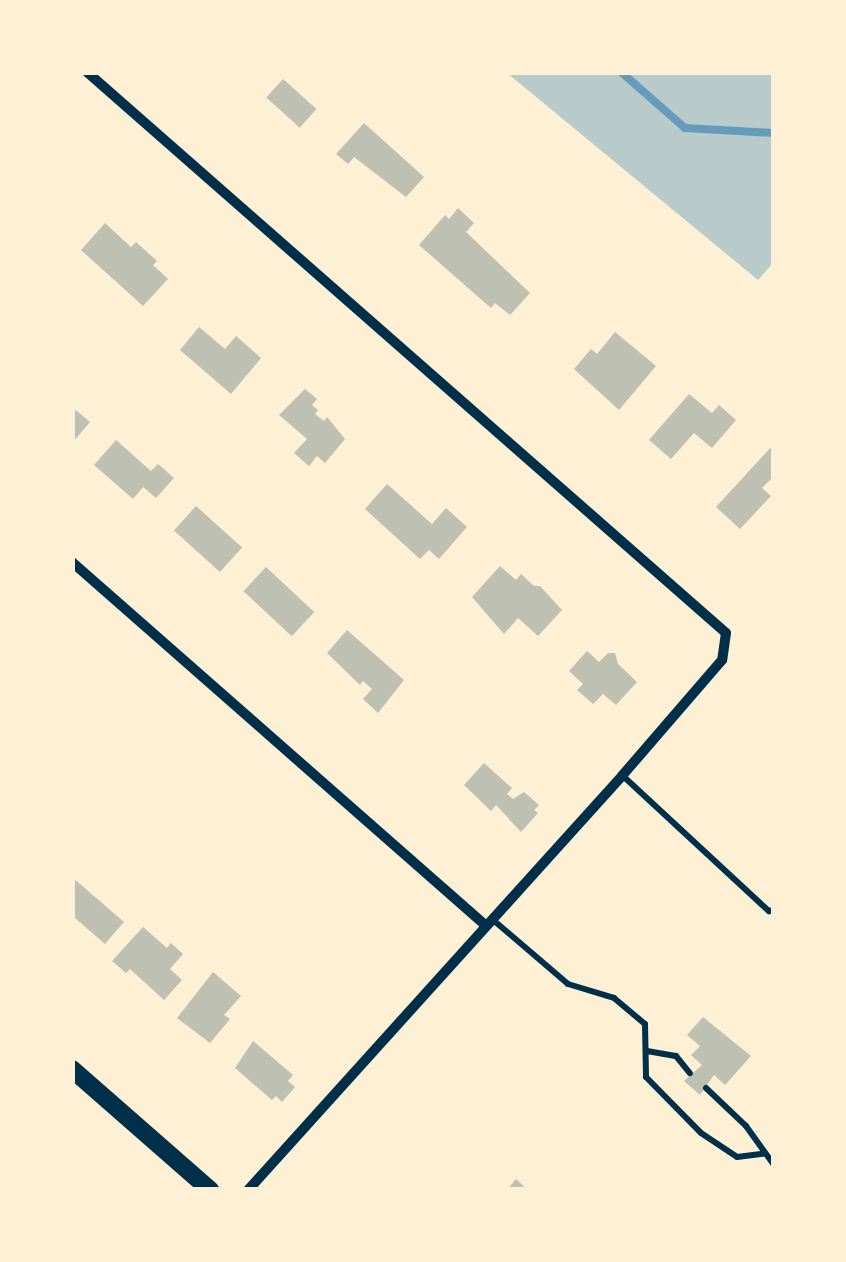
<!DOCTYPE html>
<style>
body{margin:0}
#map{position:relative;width:846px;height:1262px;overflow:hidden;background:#fdf0d5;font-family:"IBM Plex Sans",sans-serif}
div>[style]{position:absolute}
.green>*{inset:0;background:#b9caca}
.stream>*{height:8px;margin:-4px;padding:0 4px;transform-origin:4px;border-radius:4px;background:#669bbc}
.building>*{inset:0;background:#bec0b2;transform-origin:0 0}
.service>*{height:6px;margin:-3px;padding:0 3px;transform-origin:3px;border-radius:3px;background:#003049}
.minor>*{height:10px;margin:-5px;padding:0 5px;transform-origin:5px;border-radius:5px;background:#003049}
.secondary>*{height:18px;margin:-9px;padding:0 9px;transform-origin:9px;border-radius:9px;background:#003049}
span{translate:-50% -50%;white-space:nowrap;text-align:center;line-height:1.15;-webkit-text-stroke:8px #fdf0d5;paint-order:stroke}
.frame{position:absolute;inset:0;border:75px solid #fdf0d5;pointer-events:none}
</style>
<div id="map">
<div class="green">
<i style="clip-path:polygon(507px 73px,773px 73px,773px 263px,758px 280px)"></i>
</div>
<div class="stream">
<i style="left:621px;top:72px;width:85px;rotate:41.2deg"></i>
<i style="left:685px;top:128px;width:89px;rotate:3.2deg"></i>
</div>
<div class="building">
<i style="left:283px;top:79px;width:45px;height:25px;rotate:42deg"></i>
<i style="clip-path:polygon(364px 123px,424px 177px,406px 197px,354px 157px,348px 164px,336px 154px)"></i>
<i style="clip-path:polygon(458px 208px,474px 223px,466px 232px,530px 293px,510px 315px,495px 303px,491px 308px,419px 245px,445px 215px,449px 219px)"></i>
<i style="clip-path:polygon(105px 223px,131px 247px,136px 242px,157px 261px,153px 265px,168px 279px,143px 306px,81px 250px)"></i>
<i style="clip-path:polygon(199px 327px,225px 349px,236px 336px,261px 358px,231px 394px,180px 350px)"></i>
<i style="clip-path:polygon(615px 332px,656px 366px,619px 410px,574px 369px,591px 349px,597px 354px)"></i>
<i style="clip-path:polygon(305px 389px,317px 399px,312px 405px,318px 410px,315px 414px,324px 421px,327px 417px,345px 439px,325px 463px,317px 456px,309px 466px,294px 453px,307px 439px,279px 415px)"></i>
<i style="clip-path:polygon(689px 394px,712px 413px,719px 405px,736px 420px,712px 448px,694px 433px,671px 459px,649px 440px)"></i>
<i style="clip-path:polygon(72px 407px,90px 422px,72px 443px)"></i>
<i style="clip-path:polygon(116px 440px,151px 471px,158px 464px,174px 478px,156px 498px,143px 487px,133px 499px,94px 465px)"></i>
<i style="clip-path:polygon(774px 444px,774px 476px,762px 488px,771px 496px,740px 529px,716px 507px)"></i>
<i style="clip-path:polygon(387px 484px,432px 524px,446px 508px,467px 527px,439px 559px,429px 550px,420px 559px,365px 509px)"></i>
<i style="left:196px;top:506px;width:62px;height:33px;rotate:42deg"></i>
<i style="clip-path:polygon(500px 566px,516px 580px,521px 574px,534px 586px,540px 586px,562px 610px,538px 636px,518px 618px,504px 634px,472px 597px)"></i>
<i style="left:266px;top:567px;width:66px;height:33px;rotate:43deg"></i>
<i style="clip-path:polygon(347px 630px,404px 680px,378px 713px,363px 699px,372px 689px,363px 681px,360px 685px,327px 653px)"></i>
<i style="clip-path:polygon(587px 651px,599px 662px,608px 653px,615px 653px,618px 664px,637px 682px,616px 705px,603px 694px,593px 704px,577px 690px,583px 684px,569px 671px)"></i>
<i style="clip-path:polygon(484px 763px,512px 788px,507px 794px,513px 799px,524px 792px,539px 805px,534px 810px,538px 813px,521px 832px,496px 805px,491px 811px,464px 785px)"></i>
<i style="clip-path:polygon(72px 877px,124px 922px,105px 944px,75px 918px,72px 921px)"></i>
<i style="clip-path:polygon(143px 927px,167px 948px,171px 943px,183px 954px,170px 969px,182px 980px,164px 1000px,130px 969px,126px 973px,112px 961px)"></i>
<i style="clip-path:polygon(213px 972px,241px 996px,224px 1015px,230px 1019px,210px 1043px,177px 1018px)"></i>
<i style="clip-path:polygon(703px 1017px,751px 1056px,725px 1085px,714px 1075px,700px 1095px,684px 1081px,702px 1065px,691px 1055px,700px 1046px,687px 1035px)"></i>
<i style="clip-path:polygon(253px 1041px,293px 1075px,288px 1081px,295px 1087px,282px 1102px,276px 1096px,272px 1100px,235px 1068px)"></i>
<i style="clip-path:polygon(516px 1179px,528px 1190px,507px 1190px)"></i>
</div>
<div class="service">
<i style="left:623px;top:776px;width:199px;rotate:42.8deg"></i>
<i style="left:769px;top:911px;width:5px;rotate:-11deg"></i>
<i style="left:492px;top:919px;width:100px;rotate:40.5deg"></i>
<i style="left:568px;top:984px;width:48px;rotate:16.9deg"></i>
<i style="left:614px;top:998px;width:40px;rotate:40deg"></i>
<i style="left:645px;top:1024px;width:53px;rotate:88.9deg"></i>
<i style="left:646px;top:1077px;width:78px;rotate:45.5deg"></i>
<i style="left:701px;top:1133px;width:43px;rotate:33.7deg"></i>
<i style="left:737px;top:1157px;width:26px;rotate:-7deg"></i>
<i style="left:647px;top:1051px;width:29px;rotate:10deg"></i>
<i style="left:676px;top:1056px;width:22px;rotate:51deg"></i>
<i style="left:706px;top:1088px;width:55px;rotate:43.5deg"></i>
<i style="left:746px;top:1126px;width:48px;rotate:54.3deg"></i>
</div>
<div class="minor">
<i style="left:87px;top:72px;width:850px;rotate:41.28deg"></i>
<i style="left:726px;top:633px;width:27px;rotate:98deg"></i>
<i style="left:722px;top:660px;width:153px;rotate:130.8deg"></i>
<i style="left:622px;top:776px;width:558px;rotate:132.09deg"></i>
<i style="left:72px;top:562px;width:550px;rotate:41.31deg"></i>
</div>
<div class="secondary">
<i style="left:72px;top:1069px;width:184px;rotate:41.2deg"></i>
</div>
<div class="frame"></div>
</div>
